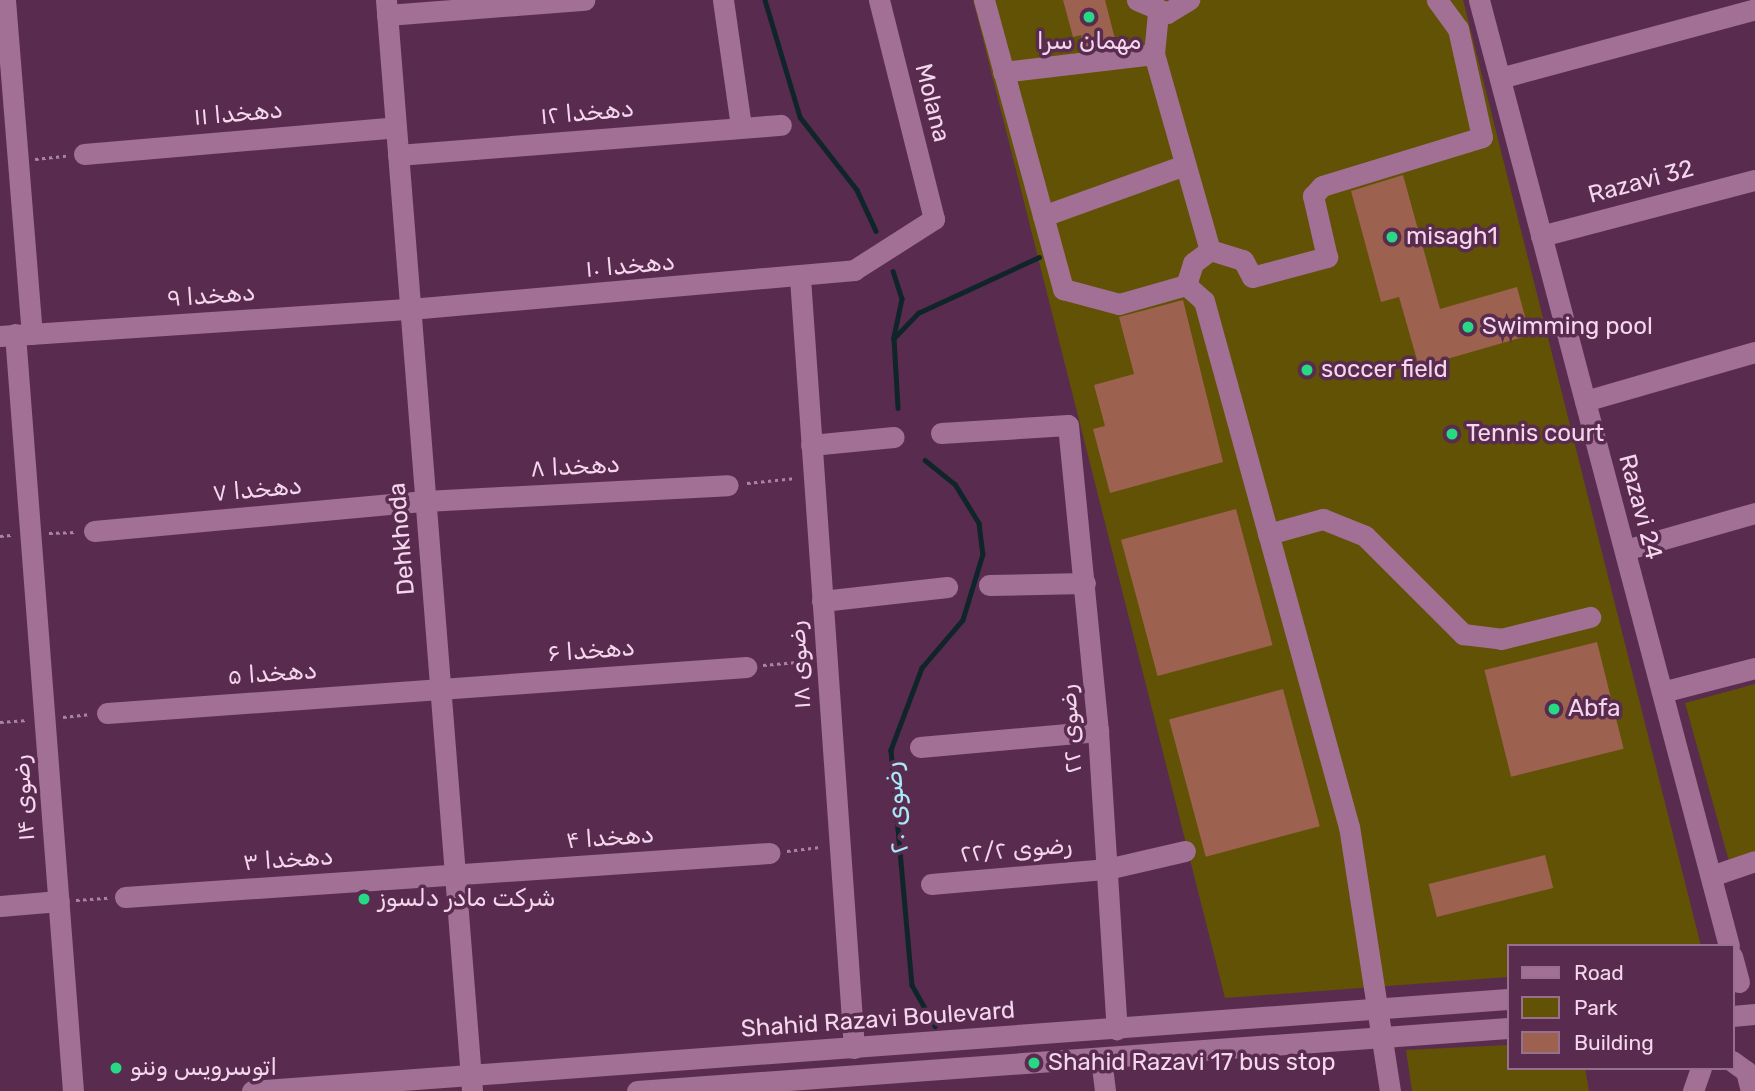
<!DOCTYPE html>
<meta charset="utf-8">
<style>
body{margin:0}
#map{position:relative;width:1755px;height:1091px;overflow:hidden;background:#592c4f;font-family:Rubik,Cairo,sans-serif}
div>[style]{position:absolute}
.green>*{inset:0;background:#615206}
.stream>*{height:4.5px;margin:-2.25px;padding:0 2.25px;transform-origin:2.25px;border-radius:2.25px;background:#10252a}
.building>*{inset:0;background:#9d6150;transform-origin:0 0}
.path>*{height:2.5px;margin-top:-1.25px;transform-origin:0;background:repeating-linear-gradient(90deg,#a984a0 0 3.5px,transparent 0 7px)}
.minor>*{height:21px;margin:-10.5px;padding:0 10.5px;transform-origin:10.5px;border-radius:10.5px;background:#a26f95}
.dots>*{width:19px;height:19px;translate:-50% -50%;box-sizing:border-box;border:4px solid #592c4f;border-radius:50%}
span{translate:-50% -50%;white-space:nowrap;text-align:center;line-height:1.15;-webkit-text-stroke:7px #592c4f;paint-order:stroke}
.poi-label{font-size:24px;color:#f4d7ec}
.left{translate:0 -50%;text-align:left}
.street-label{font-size:24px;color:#f4d7ec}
.water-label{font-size:26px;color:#a8e8f9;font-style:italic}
.legend{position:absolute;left:1507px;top:944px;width:228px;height:126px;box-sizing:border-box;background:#592c4f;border:2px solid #97708e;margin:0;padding:9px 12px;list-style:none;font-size:21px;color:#f4d7ec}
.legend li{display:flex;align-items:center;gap:14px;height:35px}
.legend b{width:35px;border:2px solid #97708e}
</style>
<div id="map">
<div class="green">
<i style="clip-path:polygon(973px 0,1463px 0,1701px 946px,1508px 946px,1508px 977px,1225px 998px)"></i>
<i style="clip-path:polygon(1755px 684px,1755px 852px,1729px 861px,1685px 703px)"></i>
<i style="clip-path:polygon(1508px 1045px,1508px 1068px,1585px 1068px,1589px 1091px,1412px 1091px,1406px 1050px)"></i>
</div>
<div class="stream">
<i style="left:765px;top:0;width:122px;rotate:73.3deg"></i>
<i style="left:800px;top:117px;width:93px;rotate:52deg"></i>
<i style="left:857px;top:190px;width:45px;rotate:65.1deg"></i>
<i style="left:893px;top:271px;width:29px;rotate:72deg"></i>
<i style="left:902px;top:299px;width:40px;rotate:102deg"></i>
<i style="left:894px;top:338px;width:70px;rotate:86.7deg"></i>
<i style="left:894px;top:338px;width:35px;rotate:-46deg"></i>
<i style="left:918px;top:313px;width:133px;rotate:-24.8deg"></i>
<i style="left:925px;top:460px;width:38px;rotate:39deg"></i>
<i style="left:955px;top:484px;width:46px;rotate:58.4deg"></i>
<i style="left:979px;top:523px;width:31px;rotate:83deg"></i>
<i style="left:983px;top:554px;width:69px;rotate:106.9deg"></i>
<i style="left:963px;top:620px;width:63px;rotate:130.5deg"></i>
<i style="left:922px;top:668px;width:88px;rotate:110.7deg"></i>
<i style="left:891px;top:750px;width:236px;rotate:84.9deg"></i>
<i style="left:912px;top:985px;width:47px;rotate:60.7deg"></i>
</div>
<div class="building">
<i style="clip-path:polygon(1063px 0,1105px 0,1115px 39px,1084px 48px,1081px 35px,1073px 37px)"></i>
<i style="clip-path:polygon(1403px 175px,1440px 309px,1517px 287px,1530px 335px,1419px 367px,1399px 297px,1381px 302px,1351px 191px)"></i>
<i style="clip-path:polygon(1183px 300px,1223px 462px,1110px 493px,1093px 429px,1105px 426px,1094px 385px,1134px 374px,1119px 317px)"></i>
<i style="left:1236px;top:509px;width:141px;height:119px;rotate:75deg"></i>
<i style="left:1597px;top:642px;width:110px;height:116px;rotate:76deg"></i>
<i style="left:1283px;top:689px;width:142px;height:118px;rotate:75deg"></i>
<i style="left:1545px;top:855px;width:34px;height:120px;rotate:76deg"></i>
</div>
<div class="path">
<i style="left:35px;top:159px;width:31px;rotate:-6deg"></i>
<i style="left:747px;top:483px;width:49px;rotate:-5.8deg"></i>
<i style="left:49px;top:533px;width:28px;rotate:-2deg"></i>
<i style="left:0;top:536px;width:11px;rotate:-5deg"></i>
<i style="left:763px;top:665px;width:46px;rotate:-5deg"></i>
<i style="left:63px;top:717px;width:28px;rotate:-6deg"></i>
<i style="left:0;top:722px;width:28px;rotate:-4deg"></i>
<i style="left:787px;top:851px;width:35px;rotate:-7deg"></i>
<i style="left:76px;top:900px;width:32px;rotate:-4deg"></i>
</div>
<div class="minor">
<i style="left:5px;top:0;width:335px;rotate:85.4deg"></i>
<i style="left:386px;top:0;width:1094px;rotate:85.49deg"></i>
<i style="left:723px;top:0;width:127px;rotate:81.9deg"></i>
<i style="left:984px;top:0;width:300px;rotate:74.7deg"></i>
<i style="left:1063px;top:289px;width:58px;rotate:15deg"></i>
<i style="left:1119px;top:304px;width:70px;rotate:-15.8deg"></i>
<i style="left:1137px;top:0;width:33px;rotate:23deg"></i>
<i style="left:1167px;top:13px;width:26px;rotate:-31deg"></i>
<i style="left:1479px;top:0;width:978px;rotate:75.2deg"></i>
<i style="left:1158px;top:13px;width:41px;rotate:95.6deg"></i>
<i style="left:1154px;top:54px;width:204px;rotate:74.1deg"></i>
<i style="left:387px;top:15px;width:198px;rotate:-4.4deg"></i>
<i style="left:1003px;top:72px;width:152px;rotate:-6.8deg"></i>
<i style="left:1500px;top:78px;width:264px;rotate:-15.1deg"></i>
<i style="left:84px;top:154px;width:313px;rotate:-4.9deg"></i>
<i style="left:398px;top:155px;width:384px;rotate:-4.5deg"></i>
<i style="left:1043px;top:216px;width:151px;rotate:-19.8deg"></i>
<i style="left:1541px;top:236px;width:221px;rotate:-14.7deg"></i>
<i style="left:800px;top:278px;width:772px;rotate:85.99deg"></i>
<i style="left:15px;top:334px;width:759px;rotate:85.62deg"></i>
<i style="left:0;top:336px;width:411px;rotate:-3.8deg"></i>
<i style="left:410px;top:309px;width:446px;rotate:-5deg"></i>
<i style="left:854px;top:270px;width:95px;rotate:-32.5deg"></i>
<i style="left:934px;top:219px;width:226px;rotate:-104.1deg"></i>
<i style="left:1585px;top:401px;width:177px;rotate:-16.1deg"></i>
<i style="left:941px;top:433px;width:127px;rotate:-3.6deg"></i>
<i style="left:1068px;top:425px;width:307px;rotate:84.4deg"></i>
<i style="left:1098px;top:731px;width:299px;rotate:86.4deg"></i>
<i style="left:811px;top:445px;width:83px;rotate:-5.5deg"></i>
<i style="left:94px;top:531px;width:332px;rotate:-5.2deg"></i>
<i style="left:425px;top:501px;width:303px;rotate:-3deg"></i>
<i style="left:1268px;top:534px;width:57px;rotate:-15.3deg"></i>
<i style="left:1323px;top:519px;width:45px;rotate:22deg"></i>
<i style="left:1365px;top:536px;width:139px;rotate:45deg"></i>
<i style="left:1463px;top:634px;width:38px;rotate:7deg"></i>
<i style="left:1501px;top:639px;width:92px;rotate:-13.9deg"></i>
<i style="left:1625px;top:550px;width:135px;rotate:-15.9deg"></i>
<i style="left:989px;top:585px;width:96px;rotate:-1.2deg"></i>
<i style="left:822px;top:601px;width:126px;rotate:-6.4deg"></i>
<i style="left:1662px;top:692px;width:96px;rotate:-14.5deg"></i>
<i style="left:107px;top:713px;width:641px;rotate:-4.12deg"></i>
<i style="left:920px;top:747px;width:179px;rotate:-5.1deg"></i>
<i style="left:1711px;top:876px;width:46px;rotate:-18.8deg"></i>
<i style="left:931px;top:884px;width:177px;rotate:-4.9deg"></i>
<i style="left:1107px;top:869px;width:80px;rotate:-13deg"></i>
<i style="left:125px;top:897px;width:646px;rotate:-3.91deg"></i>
<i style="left:0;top:906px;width:59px;rotate:-4.8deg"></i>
<i style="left:1732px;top:956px;width:27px;rotate:75deg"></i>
<i style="left:1732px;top:1016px;width:23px;rotate:-5deg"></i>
<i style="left:1101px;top:1058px;width:33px;rotate:83deg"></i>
<i style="left:1732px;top:1061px;width:17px;rotate:36deg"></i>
<i style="left:1746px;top:1071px;width:21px;rotate:76deg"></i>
<i style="left:252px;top:1091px;width:1259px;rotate:-4.19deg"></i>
<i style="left:637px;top:1091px;width:873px;rotate:-4.14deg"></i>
<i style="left:1390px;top:1091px;width:267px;rotate:-98.8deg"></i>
<i style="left:1349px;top:827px;width:546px;rotate:-105.41deg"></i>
<i style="left:1204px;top:301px;width:24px;rotate:-138deg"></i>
<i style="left:1186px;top:285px;width:23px;rotate:-72deg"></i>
<i style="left:1193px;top:263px;width:21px;rotate:-37deg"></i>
<i style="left:1210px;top:250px;width:34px;rotate:17deg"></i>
<i style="left:1243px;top:260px;width:19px;rotate:62deg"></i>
<i style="left:1252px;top:277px;width:78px;rotate:-14.9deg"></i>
<i style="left:1327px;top:257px;width:63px;rotate:-102.9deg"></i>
<i style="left:1313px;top:196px;width:13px;rotate:-48deg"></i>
<i style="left:1322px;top:186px;width:167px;rotate:-17deg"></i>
<i style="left:1482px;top:137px;width:111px;rotate:-102.5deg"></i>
<i style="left:1458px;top:29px;width:36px;rotate:-126deg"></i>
<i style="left:1693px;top:1091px;width:24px;rotate:-71deg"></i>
</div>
<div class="dots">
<i style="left:1089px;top:17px;background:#27d885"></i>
<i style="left:1392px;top:237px;background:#27d885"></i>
<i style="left:1468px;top:327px;background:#27d885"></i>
<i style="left:1307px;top:370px;background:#27d885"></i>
<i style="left:1452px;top:434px;background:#27d885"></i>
<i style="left:1554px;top:709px;background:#27d885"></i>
<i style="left:364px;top:899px;background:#27d885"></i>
<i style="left:1034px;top:1063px;background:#27d885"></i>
<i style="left:116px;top:1068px;background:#27d885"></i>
</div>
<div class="poi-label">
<span style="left:1089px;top:42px">مهمان سرا</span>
<span class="left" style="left:1406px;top:237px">misagh1</span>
<span class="left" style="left:1482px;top:327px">Swimming pool</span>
<span class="left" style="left:1321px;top:370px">soccer field</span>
<span class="left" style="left:1466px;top:434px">Tennis court</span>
<span class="left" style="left:1568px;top:709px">Abfa</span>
<span class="left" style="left:378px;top:899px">شرکت مادر دلسوز</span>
<span class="left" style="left:1048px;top:1063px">Shahid Razavi 17 bus stop</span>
<span class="left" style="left:130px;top:1068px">اتوسرویس وننو</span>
</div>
<div class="street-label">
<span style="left:932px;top:103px;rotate:76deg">Molana</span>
<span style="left:587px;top:113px;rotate:-5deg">دهخدا ۱۲</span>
<span style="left:238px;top:114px;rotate:-5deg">دهخدا ۱۱</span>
<span style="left:1641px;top:182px;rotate:-15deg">Razavi 32</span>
<span style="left:630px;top:266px;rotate:-5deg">دهخدا ۱۰</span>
<span style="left:211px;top:296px;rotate:-4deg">دهخدا ۹</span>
<span style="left:575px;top:467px;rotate:-3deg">دهخدا ۸</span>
<span style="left:257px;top:490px;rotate:-5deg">دهخدا ۷</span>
<span style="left:1640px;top:507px;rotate:75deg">Razavi 24</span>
<span style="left:402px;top:539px;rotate:-95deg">Dehkhoda</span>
<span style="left:591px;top:651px;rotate:-4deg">دهخدا ۶</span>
<span style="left:800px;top:665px;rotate:-94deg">رضوی ۱۸</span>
<span style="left:272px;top:674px;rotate:-4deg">دهخدا ۵</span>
<span style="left:1071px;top:729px;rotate:-94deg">رضوی ۲۲</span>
<span style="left:24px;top:798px;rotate:-94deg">رضوی ۱۴</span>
<span style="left:610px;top:838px;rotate:-4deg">دهخدا ۴</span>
<span style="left:1016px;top:850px;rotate:-5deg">رضوی ۲۲/۲</span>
<span style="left:288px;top:860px;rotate:-4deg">دهخدا ۳</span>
<span style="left:878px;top:1020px;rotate:-4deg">Shahid Razavi Boulevard</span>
</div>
<div class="water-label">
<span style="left:896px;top:808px;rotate:-95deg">رضوی ۲۰</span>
</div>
<ul class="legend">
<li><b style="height:9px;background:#a26f95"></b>Road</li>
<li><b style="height:19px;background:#615206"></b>Park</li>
<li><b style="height:19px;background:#9d6150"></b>Building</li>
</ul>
</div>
